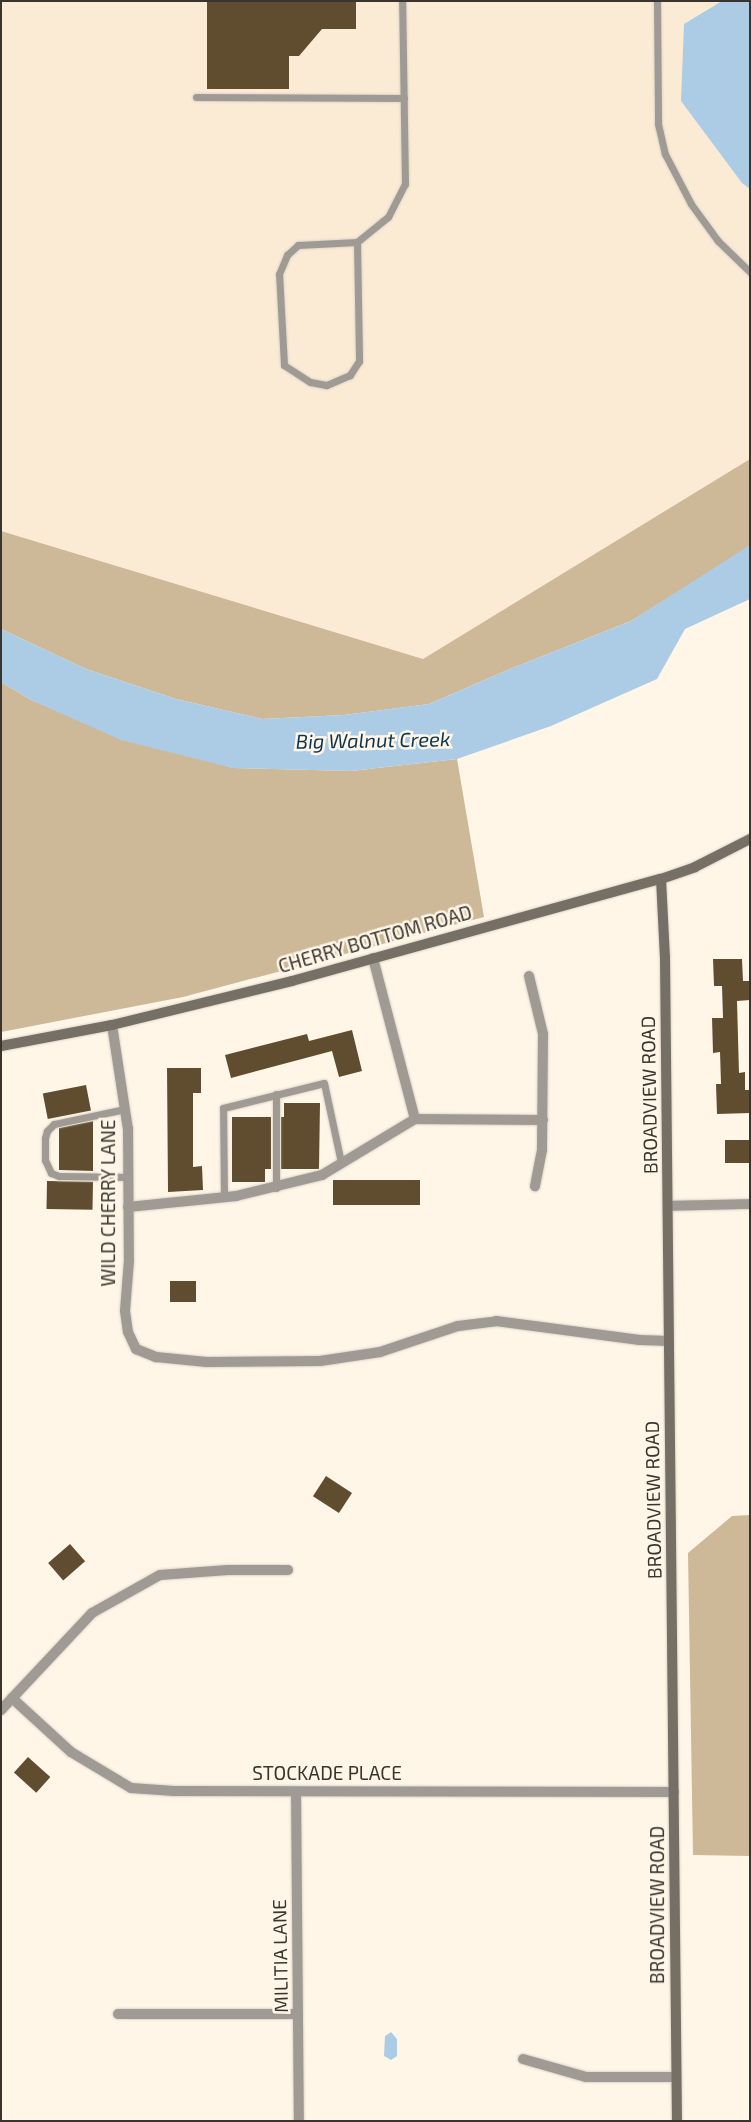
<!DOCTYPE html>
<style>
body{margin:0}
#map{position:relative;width:751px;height:2122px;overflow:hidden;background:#fff6e8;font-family:"Exo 2",sans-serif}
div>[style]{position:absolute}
.built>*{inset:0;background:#fbebd4}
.forest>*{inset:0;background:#cdb897}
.water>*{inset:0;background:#accce6}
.building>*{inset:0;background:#604d30;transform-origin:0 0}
.roads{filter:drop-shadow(0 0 1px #dbd3c7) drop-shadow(0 0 1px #dbd3c7)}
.lane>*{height:7px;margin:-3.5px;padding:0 3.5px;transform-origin:3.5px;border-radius:3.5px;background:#9f9b94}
.street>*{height:10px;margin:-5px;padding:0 5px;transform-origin:5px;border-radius:5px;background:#9f9b94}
.secondary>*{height:10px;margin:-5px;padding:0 5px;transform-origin:5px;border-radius:5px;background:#766f65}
span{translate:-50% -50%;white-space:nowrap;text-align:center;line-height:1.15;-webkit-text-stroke:5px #fff6e8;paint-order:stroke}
.street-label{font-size:19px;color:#39352e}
.water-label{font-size:20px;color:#0d344f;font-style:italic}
.frame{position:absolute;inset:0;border:2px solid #39352e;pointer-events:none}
</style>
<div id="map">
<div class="built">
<i style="clip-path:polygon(1px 1px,750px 1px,750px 459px,423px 659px,1px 531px)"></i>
</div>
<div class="forest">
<i style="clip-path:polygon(750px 459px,750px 545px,743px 551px,631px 621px,510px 669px,429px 704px,344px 715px,262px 719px,176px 699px,86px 669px,1px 629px,1px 531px,423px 659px)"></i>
<i style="clip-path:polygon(1px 682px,33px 701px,233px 768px,351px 771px,457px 759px,484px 917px,183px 997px,1px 1032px)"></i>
<i style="clip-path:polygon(750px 1515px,750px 1856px,693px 1855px,688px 1553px,732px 1516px)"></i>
</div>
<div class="water">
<i style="clip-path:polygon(722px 1px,750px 1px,750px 189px,742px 183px,681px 101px,684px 24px)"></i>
<i style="clip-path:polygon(750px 545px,750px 599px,685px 629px,657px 679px,551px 726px,457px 759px,351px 771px,233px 768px,121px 740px,33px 701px,1px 682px,1px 629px,86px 669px,176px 699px,262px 719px,344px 715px,429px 704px,510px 669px,631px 621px)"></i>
<i style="clip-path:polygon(391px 2032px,397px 2039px,397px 2056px,391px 2060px,384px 2056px,385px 2036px)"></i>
</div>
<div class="building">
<i style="clip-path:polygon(207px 1px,356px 1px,356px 29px,322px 29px,299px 56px,289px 56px,289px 89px,207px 89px)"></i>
<i style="clip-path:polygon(713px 959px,742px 959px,743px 981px,750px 981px,750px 1000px,737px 1001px,739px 1073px,745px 1072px,745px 1090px,750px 1090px,750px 1113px,717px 1114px,716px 1084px,721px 1084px,720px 1052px,713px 1053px,712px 1018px,723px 1018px,722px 986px,714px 986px)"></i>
<i style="clip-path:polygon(352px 1030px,362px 1071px,339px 1077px,332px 1051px,231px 1078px,225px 1055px,307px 1034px,309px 1041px)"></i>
<i style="clip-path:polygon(167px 1068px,201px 1068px,201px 1093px,193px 1093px,193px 1167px,202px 1166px,203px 1190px,168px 1192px)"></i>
<i style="left:86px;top:1085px;width:26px;height:44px;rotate:79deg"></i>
<i style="clip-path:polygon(284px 1103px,320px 1103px,319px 1169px,281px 1169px,281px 1117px,284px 1117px)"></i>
<i style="clip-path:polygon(232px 1117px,271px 1117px,271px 1169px,265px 1169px,265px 1182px,232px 1182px)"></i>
<i style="clip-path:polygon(93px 1121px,93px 1171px,59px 1170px,59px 1128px)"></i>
<i style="left:725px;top:1140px;width:25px;height:23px"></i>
<i style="left:420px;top:1180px;width:25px;height:87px;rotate:90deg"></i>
<i style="left:47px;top:1181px;width:46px;height:28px;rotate:1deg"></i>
<i style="left:196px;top:1281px;width:21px;height:26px;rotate:90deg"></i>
<i style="left:326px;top:1476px;width:31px;height:24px;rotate:33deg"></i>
<i style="left:70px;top:1544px;width:23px;height:29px;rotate:49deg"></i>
<i style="left:28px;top:1757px;width:30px;height:21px;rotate:42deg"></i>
</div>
<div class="roads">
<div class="lane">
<i style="left:657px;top:1px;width:123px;rotate:89.5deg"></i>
<i style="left:658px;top:124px;width:31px;rotate:77deg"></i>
<i style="left:665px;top:154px;width:56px;rotate:62.5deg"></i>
<i style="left:691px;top:204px;width:46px;rotate:53.9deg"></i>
<i style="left:718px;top:241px;width:45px;rotate:44.1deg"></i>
<i style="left:196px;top:97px;width:208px;rotate:0.3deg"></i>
<i style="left:357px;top:242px;width:119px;rotate:89deg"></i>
<i style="left:359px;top:361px;width:17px;rotate:123deg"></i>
<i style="left:350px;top:375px;width:26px;rotate:157deg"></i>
<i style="left:326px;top:385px;width:16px;rotate:-169deg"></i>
<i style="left:310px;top:382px;width:31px;rotate:-147deg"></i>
<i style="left:284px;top:365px;width:91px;rotate:-93.1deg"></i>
<i style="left:279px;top:274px;width:21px;rotate:-67deg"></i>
<i style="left:287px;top:255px;width:15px;rotate:-42deg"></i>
<i style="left:298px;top:245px;width:59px;rotate:-2.9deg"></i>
<i style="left:357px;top:242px;width:40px;rotate:-39deg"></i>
<i style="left:388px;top:217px;width:37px;rotate:-63deg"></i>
<i style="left:405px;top:184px;width:183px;rotate:-90.9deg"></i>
<i style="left:276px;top:1094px;width:94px;rotate:90deg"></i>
<i style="left:125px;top:1109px;width:73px;rotate:168.1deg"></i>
<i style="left:54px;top:1124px;width:10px;rotate:135deg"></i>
<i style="left:47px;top:1131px;width:7px;rotate:106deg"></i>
<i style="left:45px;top:1138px;width:22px;rotate:90deg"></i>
<i style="left:45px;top:1160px;width:14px;rotate:65deg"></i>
<i style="left:51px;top:1173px;width:9px;rotate:21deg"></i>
<i style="left:59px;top:1176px;width:69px;rotate:0.8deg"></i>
<i style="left:224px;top:1197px;width:89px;rotate:-90.6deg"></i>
<i style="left:223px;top:1108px;width:104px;rotate:-13.9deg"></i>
<i style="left:324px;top:1083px;width:81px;rotate:77.9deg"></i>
</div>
<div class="street">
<i style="left:373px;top:958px;width:166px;rotate:75.4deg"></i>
<i style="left:529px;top:976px;width:60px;rotate:76.4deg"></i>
<i style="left:543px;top:1034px;width:116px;rotate:90.5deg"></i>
<i style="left:542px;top:1150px;width:37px;rotate:101deg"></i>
<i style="left:112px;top:1025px;width:105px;rotate:81.3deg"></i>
<i style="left:128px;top:1129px;width:131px;rotate:89.6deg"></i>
<i style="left:129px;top:1260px;width:51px;rotate:94.5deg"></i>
<i style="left:125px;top:1311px;width:21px;rotate:82deg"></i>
<i style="left:128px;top:1332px;width:19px;rotate:65deg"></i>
<i style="left:136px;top:1349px;width:22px;rotate:22deg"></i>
<i style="left:156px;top:1357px;width:51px;rotate:5.6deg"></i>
<i style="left:207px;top:1362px;width:113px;rotate:-0.5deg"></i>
<i style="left:320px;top:1361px;width:61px;rotate:-8.5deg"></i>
<i style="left:380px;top:1352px;width:82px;rotate:-18.4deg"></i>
<i style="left:458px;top:1326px;width:38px;rotate:-7deg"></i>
<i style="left:496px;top:1321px;width:145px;rotate:7.5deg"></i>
<i style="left:640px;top:1340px;width:28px;rotate:2deg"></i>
<i style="left:668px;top:1206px;width:82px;rotate:-1.4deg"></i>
<i style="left:128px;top:1207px;width:109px;rotate:-5.8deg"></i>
<i style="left:236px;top:1196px;width:89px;rotate:-13.7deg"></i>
<i style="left:322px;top:1175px;width:109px;rotate:-31.1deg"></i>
<i style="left:415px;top:1119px;width:128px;rotate:0.4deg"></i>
<i style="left:12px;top:1698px;width:80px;rotate:42.5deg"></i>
<i style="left:71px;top:1752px;width:70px;rotate:31deg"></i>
<i style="left:131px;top:1788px;width:43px;rotate:4deg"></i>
<i style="left:174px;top:1791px;width:500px;rotate:0.11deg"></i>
<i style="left:1px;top:1710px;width:133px;rotate:-46.8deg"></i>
<i style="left:92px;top:1613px;width:78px;rotate:-29.2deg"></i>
<i style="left:160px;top:1575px;width:68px;rotate:-4.2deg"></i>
<i style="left:228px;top:1570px;width:60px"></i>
<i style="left:296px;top:1792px;width:329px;rotate:89.5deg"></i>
<i style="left:118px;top:2014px;width:180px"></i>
<i style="left:523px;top:2059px;width:66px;rotate:15.9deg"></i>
<i style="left:586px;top:2077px;width:90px"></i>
</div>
<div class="secondary">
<i style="left:661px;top:879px;width:79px;rotate:87.1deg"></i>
<i style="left:665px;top:958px;width:1163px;rotate:89.41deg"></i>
<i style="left:1px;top:1046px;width:113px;rotate:-10.7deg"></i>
<i style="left:112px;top:1025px;width:185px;rotate:-13.7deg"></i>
<i style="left:292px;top:981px;width:383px;rotate:-15.5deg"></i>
<i style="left:661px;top:879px;width:36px;rotate:-19deg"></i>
<i style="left:695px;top:867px;width:62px;rotate:-27deg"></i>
</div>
</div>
<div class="street-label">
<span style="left:375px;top:939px;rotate:-16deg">CHERRY BOTTOM ROAD</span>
<span style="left:649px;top:1095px;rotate:-91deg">BROADVIEW ROAD</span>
<span style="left:108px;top:1203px;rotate:-90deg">WILD CHERRY LANE</span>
<span style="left:653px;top:1500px;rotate:-91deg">BROADVIEW ROAD</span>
<span style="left:327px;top:1773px">STOCKADE PLACE</span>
<span style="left:657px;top:1905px;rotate:-90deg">BROADVIEW ROAD</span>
<span style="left:280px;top:1956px;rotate:-91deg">MILITIA LANE</span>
</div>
<div class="water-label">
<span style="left:373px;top:740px;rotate:-1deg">Big Walnut Creek</span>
</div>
<div class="frame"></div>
</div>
